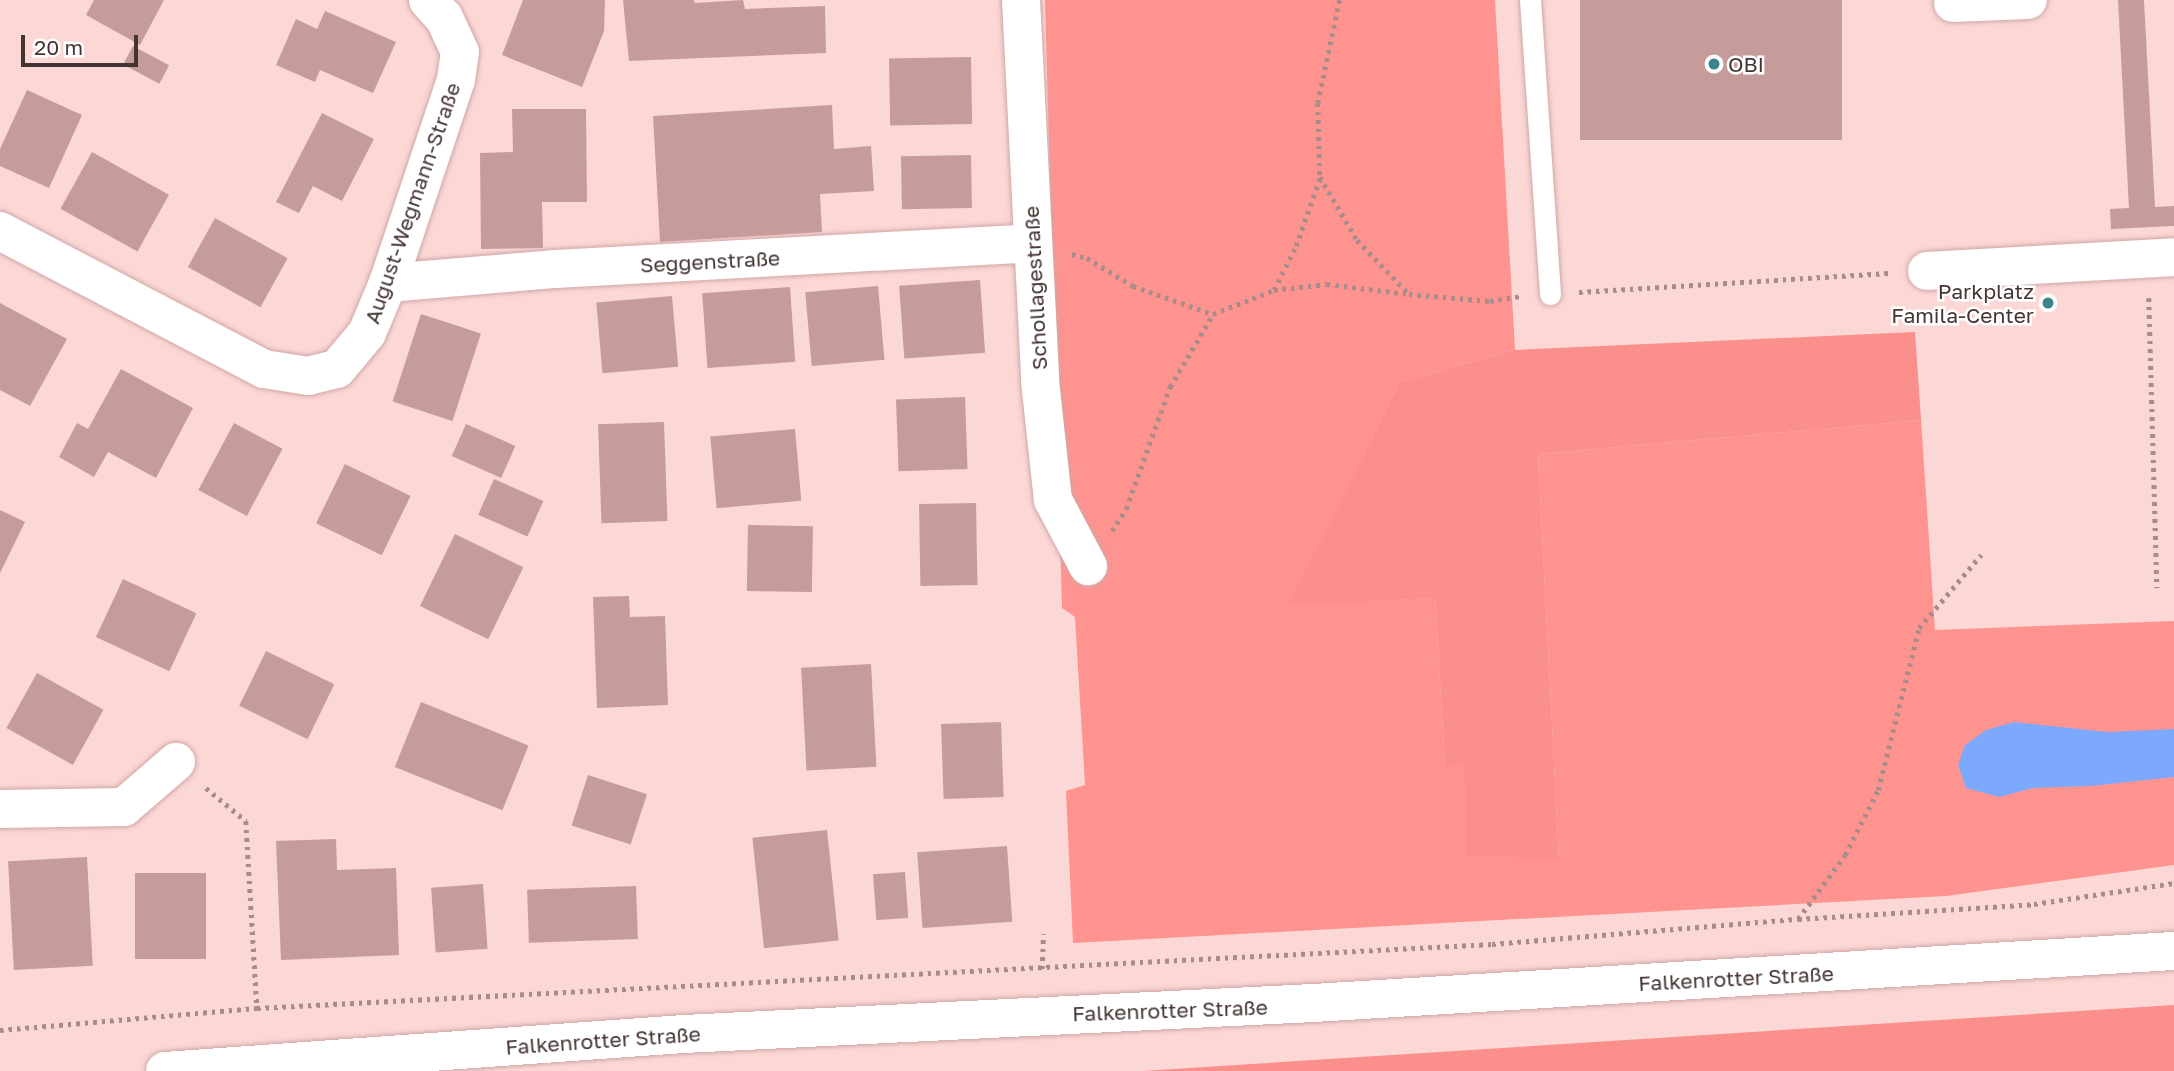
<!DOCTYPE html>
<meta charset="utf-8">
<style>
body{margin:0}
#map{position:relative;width:2174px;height:1071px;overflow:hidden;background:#fbd7d5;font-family:"Golos Text",sans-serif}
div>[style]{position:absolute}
.green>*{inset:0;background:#fe9390}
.forest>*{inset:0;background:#fa8f8c}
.water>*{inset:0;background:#7ca9fc}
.building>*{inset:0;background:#c69c9a;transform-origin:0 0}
.path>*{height:4.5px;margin-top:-2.25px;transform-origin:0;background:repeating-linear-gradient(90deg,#a78c8a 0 3.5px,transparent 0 8.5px)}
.roads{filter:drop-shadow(0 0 2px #d1a7a5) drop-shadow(0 0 2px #d1a7a5)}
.lane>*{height:21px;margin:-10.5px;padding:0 10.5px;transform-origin:10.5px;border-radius:10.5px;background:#fff}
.street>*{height:38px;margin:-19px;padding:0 19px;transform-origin:19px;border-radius:19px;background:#fff}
.secondary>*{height:38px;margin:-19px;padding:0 19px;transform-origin:19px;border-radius:19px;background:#fff}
.dots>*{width:19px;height:19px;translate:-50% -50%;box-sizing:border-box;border:4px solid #fff;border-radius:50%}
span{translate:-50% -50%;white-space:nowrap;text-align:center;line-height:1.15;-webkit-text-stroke:5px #fff;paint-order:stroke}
.poi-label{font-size:21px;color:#453433}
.left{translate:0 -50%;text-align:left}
.right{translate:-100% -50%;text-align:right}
.street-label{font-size:21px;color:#453433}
.scale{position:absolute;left:21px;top:35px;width:117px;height:32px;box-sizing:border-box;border:4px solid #453433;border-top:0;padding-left:9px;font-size:21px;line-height:24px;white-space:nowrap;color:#453433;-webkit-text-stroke:5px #fff;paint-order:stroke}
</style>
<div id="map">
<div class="green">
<i style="clip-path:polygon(1045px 0,1495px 0,1515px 350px,1400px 382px,1289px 604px,1435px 598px,1445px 765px,1465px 765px,1559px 859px,1538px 454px,1921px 420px,1935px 630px,2174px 621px,2174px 865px,1946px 896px,1073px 943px,1066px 791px,1085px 785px,1075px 617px,1062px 608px)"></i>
</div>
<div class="forest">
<i style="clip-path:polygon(1915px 332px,1921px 420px,1538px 454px,1559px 859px,1466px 855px,1465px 765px,1445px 766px,1435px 598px,1288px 605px,1400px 382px,1515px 350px)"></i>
<i style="clip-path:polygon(2174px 1005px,2174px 1071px,1143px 1071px)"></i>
</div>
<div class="water">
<i style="clip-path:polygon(2014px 722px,2108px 732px,2174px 729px,2174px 777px,2091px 786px,2033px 788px,1999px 797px,1966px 788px,1958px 765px,1965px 745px,1986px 730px)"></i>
</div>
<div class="building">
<i style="clip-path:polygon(94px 0,164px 0,140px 45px,86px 15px)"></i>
<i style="clip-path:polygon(523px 0,605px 0,604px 31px,582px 87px,502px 55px)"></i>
<i style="clip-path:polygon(623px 0,694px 0,695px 3px,743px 0,745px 9px,825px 6px,826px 53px,629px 61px)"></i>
<i style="left:1580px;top:0;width:262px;height:140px"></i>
<i style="clip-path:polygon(2118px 0,2144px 0,2155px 207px,2174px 206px,2174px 226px,2111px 229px,2110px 209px,2129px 208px)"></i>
<i style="clip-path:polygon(325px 11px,396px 42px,373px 93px,320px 70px,315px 82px,276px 65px,296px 19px,317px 29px)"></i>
<i style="left:133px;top:46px;width:41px;height:21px;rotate:28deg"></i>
<i style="left:971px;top:57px;width:67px;height:82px;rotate:89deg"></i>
<i style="clip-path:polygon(27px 90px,82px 115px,49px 188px,0 166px,0 149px)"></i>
<i style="clip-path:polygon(832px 105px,834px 149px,871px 146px,874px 191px,820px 194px,822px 232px,660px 242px,653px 116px)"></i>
<i style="clip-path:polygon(512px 109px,586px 109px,587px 202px,542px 202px,543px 248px,481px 249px,480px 153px,513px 152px)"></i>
<i style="clip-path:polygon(322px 113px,374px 139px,342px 201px,313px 186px,299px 213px,276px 202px)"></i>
<i style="left:92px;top:152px;width:88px;height:65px;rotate:29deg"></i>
<i style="left:971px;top:155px;width:53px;height:70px;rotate:89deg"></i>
<i style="left:215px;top:218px;width:83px;height:56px;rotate:29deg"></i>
<i style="left:980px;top:280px;width:73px;height:81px;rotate:86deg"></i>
<i style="left:878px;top:286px;width:74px;height:73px;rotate:85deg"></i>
<i style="left:790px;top:287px;width:75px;height:88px;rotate:86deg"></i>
<i style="left:672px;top:296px;width:71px;height:76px;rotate:85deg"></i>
<i style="clip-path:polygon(0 303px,67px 339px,30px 406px,0 390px)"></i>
<i style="left:421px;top:314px;width:63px;height:92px;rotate:18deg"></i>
<i style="clip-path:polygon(121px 369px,193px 408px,156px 478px,108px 452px,94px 477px,59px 457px,77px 423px,88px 429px)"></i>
<i style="left:965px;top:397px;width:72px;height:69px;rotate:88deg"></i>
<i style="left:664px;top:422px;width:99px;height:66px;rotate:88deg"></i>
<i style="left:234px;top:423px;width:55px;height:76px;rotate:28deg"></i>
<i style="left:466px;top:424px;width:54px;height:35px;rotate:24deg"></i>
<i style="left:795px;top:429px;width:72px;height:85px;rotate:85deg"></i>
<i style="left:345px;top:464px;width:73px;height:66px;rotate:26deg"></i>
<i style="left:494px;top:479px;width:54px;height:39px;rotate:24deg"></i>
<i style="left:976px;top:503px;width:82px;height:57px;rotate:89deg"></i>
<i style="clip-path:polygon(0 510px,25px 522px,0 573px)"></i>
<i style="left:748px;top:525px;width:65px;height:66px;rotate:1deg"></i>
<i style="left:455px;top:534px;width:76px;height:80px;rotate:26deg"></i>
<i style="left:123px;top:579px;width:81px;height:64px;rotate:25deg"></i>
<i style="clip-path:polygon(629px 596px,630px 617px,665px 616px,668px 705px,597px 708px,593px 597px)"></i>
<i style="left:266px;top:651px;width:76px;height:61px;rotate:26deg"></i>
<i style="left:871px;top:664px;width:103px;height:70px;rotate:87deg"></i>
<i style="left:37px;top:673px;width:76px;height:63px;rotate:29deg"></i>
<i style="left:421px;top:702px;width:116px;height:70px;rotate:22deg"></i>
<i style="left:1001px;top:722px;width:75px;height:60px;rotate:88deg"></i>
<i style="left:588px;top:775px;width:62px;height:53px;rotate:18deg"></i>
<i style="left:827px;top:830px;width:111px;height:75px;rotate:84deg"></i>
<i style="clip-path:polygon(336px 839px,337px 870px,396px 868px,399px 955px,281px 960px,276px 841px)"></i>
<i style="left:1007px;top:846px;width:76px;height:90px;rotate:86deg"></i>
<i style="left:87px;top:857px;width:109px;height:79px;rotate:87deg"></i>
<i style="left:905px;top:872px;width:46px;height:32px;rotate:86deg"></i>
<i style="left:135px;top:873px;width:71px;height:86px"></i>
<i style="left:483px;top:884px;width:65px;height:52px;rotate:86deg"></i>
<i style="left:636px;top:886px;width:53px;height:109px;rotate:88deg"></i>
</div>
<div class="path">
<i style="left:1340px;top:0;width:105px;rotate:102.1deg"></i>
<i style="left:1318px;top:103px;width:74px;rotate:88.5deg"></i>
<i style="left:1320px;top:177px;width:73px;rotate:59.6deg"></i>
<i style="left:1357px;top:240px;width:75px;rotate:46.1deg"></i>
<i style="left:1409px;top:294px;width:81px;rotate:4.9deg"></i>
<i style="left:1490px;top:301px;width:31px;rotate:-9deg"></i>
<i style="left:1072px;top:254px;width:16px;rotate:15deg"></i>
<i style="left:1087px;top:258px;width:54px;rotate:31.3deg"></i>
<i style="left:1133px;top:286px;width:85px;rotate:19.3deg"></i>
<i style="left:1213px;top:314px;width:66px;rotate:-21.5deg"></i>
<i style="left:1274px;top:290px;width:53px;rotate:-6.5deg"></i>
<i style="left:1327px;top:284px;width:83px;rotate:7deg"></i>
<i style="left:1274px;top:290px;width:49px;rotate:-63.4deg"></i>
<i style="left:1296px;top:246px;width:72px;rotate:-70.6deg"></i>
<i style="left:1579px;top:292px;width:310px;rotate:-3.5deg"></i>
<i style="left:2149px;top:298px;width:290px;rotate:88.4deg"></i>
<i style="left:1112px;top:531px;width:26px;rotate:-58deg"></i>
<i style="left:1126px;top:509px;width:130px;rotate:-70.2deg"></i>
<i style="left:1170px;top:387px;width:85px;rotate:-59.5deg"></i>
<i style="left:206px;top:788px;width:52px;rotate:39.5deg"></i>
<i style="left:246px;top:821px;width:187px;rotate:86.6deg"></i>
<i style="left:1798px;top:919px;width:79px;rotate:-53.7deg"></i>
<i style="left:1845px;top:855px;width:73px;rotate:-63.1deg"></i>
<i style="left:1878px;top:790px;width:167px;rotate:-75.8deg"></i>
<i style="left:1919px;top:628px;width:96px;rotate:-49.7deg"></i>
<i style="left:1042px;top:969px;width:35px;rotate:-88deg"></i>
<i style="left:0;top:1030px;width:258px;rotate:-4.9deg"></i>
<i style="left:257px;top:1008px;width:1237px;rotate:-2.97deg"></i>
<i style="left:1492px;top:944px;width:307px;rotate:-4.7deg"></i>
<i style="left:1798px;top:919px;width:236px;rotate:-3.6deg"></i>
<i style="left:2034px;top:904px;width:142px;rotate:-8.5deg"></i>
</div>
<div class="roads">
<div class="lane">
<i style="left:1530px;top:0;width:295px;rotate:86.1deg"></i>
</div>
<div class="street">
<i style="left:1021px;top:0;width:381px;rotate:87.1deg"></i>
<i style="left:1040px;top:381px;width:120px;rotate:83.8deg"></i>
<i style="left:1053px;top:500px;width:75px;rotate:62.1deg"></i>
<i style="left:1953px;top:3px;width:75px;rotate:-2.3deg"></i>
<i style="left:0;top:231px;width:298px;rotate:27.6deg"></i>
<i style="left:264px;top:369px;width:45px;rotate:9deg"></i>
<i style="left:308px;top:376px;width:30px;rotate:-14deg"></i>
<i style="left:337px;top:369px;width:47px;rotate:-50.2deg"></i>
<i style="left:367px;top:333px;width:54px;rotate:-67.2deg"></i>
<i style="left:388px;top:283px;width:214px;rotate:-71.5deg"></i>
<i style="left:456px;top:80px;width:28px;rotate:-82deg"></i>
<i style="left:460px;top:52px;width:38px;rotate:-115deg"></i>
<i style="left:444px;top:18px;width:24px;rotate:-132deg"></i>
<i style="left:1927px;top:271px;width:247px;rotate:-3.2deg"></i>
<i style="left:388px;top:283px;width:169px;rotate:-4.8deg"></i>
<i style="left:556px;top:269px;width:477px;rotate:-3.1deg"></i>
<i style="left:0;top:809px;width:124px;rotate:-0.9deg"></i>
<i style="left:124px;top:807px;width:69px;rotate:-40.9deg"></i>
</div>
<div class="secondary">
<i style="left:165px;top:1071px;width:520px;rotate:-4.08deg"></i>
<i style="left:684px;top:1034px;width:630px;rotate:-2.82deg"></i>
<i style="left:1313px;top:1003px;width:863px;rotate:-3.46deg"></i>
</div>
</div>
<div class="dots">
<i style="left:1714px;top:64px;background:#3c8489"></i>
<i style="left:2048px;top:303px;background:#3c8489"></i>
</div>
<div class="poi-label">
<span class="left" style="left:1728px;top:64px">OBI</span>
<span class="right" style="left:2034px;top:303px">Parkplatz<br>Famila-Center</span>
</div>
<div class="street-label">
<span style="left:412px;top:203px;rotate:-71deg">August-Wegmann-Straße</span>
<span style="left:710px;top:261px;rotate:-3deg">Seggenstraße</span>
<span style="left:1035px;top:288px;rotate:-93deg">Schollagestraße</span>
<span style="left:1736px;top:978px;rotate:-3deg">Falkenrotter Straße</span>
<span style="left:1170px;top:1010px;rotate:-2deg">Falkenrotter Straße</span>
<span style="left:603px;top:1040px;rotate:-4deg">Falkenrotter Straße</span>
</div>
<div class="scale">20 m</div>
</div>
